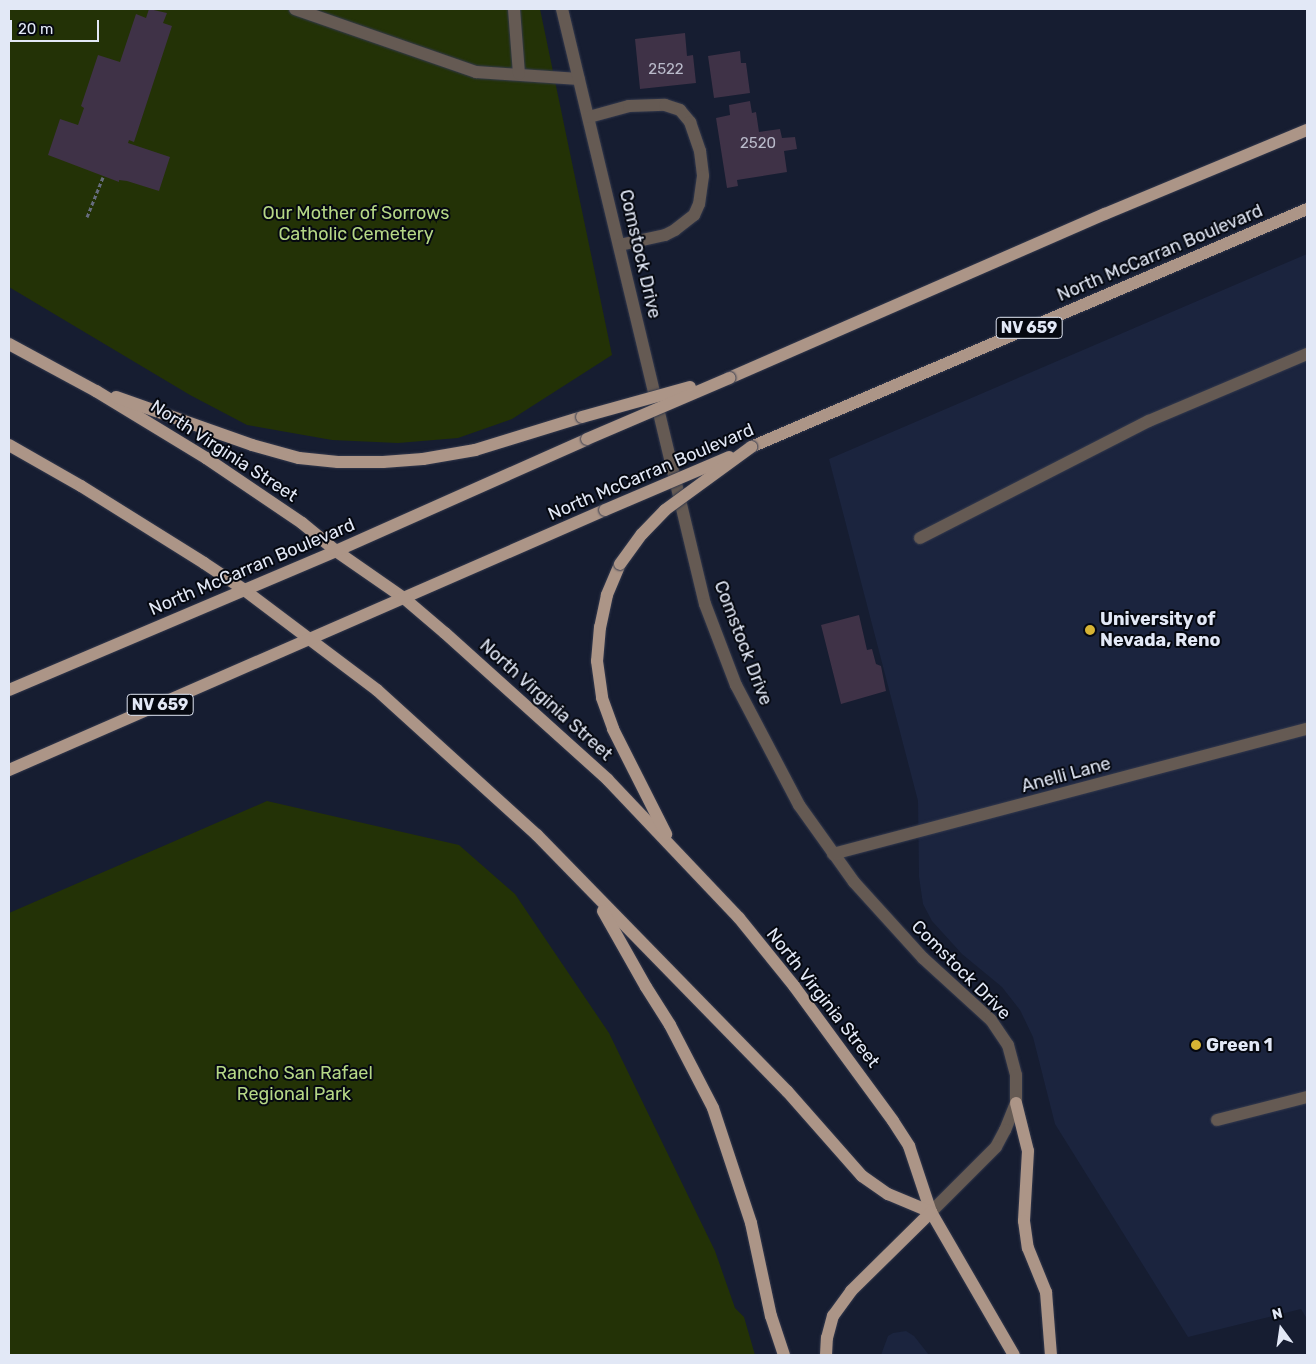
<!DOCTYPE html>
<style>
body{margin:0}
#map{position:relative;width:1316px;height:1364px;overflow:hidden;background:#161d31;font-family:Rubik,sans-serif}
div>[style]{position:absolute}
.built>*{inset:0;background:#1b243e}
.green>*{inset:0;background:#233206}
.building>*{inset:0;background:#3f3247}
.path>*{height:3px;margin-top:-1.5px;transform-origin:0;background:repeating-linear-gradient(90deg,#666c7e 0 4px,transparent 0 6.5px)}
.roads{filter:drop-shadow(0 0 1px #33394d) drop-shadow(0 0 1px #33394d)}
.minor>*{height:12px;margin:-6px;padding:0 6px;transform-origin:6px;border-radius:6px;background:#655a53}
.major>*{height:12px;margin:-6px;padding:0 6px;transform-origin:6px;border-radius:6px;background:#ac9587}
.bridges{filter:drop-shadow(0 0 1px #33394d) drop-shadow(0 0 1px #33394d)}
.major-bridge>*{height:12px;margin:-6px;padding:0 6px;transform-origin:6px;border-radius:6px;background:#ac9587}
.dots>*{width:14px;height:14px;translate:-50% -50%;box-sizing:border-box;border:2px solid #050810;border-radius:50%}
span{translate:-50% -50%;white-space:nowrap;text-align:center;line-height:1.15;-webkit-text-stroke:4px #050810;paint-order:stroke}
.number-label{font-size:15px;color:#b9baca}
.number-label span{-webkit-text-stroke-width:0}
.shield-label span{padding:1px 4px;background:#050810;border:1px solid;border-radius:4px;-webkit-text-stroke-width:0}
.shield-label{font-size:16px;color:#e2e8f6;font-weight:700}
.park-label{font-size:18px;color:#b5d786}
.street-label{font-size:18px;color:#e2e8f6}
.poi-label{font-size:18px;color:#e2e8f6;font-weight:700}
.left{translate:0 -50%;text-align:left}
.frame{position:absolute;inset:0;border:10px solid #e2e8f6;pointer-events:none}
.north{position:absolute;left:1256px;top:1304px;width:50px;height:50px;-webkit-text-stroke:4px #050810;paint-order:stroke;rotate:346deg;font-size:14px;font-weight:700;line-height:20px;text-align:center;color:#e2e8f6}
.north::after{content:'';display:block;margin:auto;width:18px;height:22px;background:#e2e8f6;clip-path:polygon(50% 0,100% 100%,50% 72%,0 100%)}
.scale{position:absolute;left:10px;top:20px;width:89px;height:22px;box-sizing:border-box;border:2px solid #e2e8f6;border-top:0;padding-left:6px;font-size:15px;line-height:18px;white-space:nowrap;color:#e2e8f6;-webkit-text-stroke:4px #050810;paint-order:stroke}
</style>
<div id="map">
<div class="built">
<i style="clip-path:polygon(1307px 254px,1307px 1319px,1301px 1309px,1188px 1337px,1055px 1124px,1033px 1037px,1020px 1010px,1002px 987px,962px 954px,932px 921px,923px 904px,919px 877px,918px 801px,829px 459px)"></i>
<i style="clip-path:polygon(906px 1331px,914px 1336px,929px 1355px,881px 1355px,888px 1336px,893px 1333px)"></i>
</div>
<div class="green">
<i style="clip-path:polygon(9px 9px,540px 9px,612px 355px,512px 419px,458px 438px,398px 443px,332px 440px,247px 425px,190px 395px,9px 287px)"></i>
<i style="clip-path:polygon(267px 801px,459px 845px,515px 894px,609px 1033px,715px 1251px,735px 1308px,744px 1317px,755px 1355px,9px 1355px,9px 913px)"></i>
</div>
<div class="building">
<i style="clip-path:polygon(149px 9px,167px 13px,163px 23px,172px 26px,134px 142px,129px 140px,128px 143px,170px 157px,159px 191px,127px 181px,119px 180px,119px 182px,48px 155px,60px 119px,78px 125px,84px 108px,81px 106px,98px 55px,120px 62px,136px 14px,146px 18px)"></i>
<i style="clip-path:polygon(685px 33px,687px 56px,693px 55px,696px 83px,640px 89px,635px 39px)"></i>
<i style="clip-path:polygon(740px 51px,741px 63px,746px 63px,750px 93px,714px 98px,708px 56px)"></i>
<i style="clip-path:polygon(750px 101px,752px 113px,756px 112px,759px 132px,780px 129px,782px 138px,795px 137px,797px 149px,784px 151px,787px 172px,737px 180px,738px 186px,727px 188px,716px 118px,730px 115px,729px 105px)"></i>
<i style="clip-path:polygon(859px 615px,867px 650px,872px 649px,876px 664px,881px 666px,886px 691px,841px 704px,821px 625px)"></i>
</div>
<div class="path">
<i style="left:87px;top:217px;width:43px;rotate:-68.2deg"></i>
</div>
<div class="roads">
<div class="minor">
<i style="left:295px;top:9px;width:192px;rotate:19.2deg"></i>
<i style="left:476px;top:72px;width:103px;rotate:3.9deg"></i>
<i style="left:514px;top:9px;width:65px;rotate:85.6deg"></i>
<i style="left:562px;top:9px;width:612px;rotate:76.49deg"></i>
<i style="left:705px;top:604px;width:87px;rotate:69.1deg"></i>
<i style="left:736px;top:685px;width:136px;rotate:62.3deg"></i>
<i style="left:799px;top:805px;width:95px;rotate:54.5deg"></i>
<i style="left:854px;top:882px;width:103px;rotate:47.8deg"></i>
<i style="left:923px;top:958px;width:92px;rotate:42.4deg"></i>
<i style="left:991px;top:1020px;width:30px;rotate:56deg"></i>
<i style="left:1008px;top:1045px;width:31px;rotate:75deg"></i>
<i style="left:1016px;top:1075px;width:28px;rotate:90deg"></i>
<i style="left:1016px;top:1103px;width:29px;rotate:112deg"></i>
<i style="left:1005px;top:1130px;width:19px;rotate:118deg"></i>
<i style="left:996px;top:1147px;width:92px;rotate:135deg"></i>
<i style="left:589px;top:117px;width:41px;rotate:-15.4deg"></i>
<i style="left:629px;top:106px;width:36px;rotate:-2deg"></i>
<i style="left:665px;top:105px;width:16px;rotate:18deg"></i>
<i style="left:680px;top:110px;width:16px;rotate:50deg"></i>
<i style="left:690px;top:122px;width:31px;rotate:71deg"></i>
<i style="left:700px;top:151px;width:25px;rotate:83deg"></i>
<i style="left:703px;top:176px;width:28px;rotate:98deg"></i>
<i style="left:699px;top:204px;width:12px;rotate:114deg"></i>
<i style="left:694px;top:215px;width:24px;rotate:142deg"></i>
<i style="left:675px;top:230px;width:11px;rotate:153deg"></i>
<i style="left:665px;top:235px;width:46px;rotate:167.5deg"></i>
<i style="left:920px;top:538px;width:257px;rotate:-27.1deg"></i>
<i style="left:1149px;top:421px;width:172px;rotate:-23deg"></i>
<i style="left:833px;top:854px;width:490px;rotate:-14.8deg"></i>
<i style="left:1217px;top:1120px;width:93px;rotate:-14.3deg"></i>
</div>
<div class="major">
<i style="left:9px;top:344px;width:99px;rotate:28.4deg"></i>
<i style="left:96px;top:391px;width:129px;rotate:31.3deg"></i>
<i style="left:206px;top:458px;width:116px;rotate:34.1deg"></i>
<i style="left:302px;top:523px;width:44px;rotate:39.5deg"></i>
<i style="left:336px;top:551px;width:84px;rotate:34.8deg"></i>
<i style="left:405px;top:599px;width:52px;rotate:40.4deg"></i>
<i style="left:445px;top:633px;width:219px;rotate:42deg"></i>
<i style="left:608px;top:780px;width:190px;rotate:46.5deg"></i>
<i style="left:739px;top:918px;width:87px;rotate:51deg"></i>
<i style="left:794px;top:986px;width:167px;rotate:53.7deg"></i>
<i style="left:893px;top:1121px;width:30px;rotate:57deg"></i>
<i style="left:909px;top:1146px;width:70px;rotate:71.6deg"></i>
<i style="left:931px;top:1212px;width:165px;rotate:59.9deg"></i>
<i style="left:729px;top:378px;width:410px;rotate:-23.6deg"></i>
<i style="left:1105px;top:214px;width:219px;rotate:-22.6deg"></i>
<i style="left:116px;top:397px;width:144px;rotate:19.4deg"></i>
<i style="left:252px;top:445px;width:49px;rotate:15.5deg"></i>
<i style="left:299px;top:458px;width:39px;rotate:6deg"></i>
<i style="left:338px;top:462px;width:45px"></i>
<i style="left:383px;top:462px;width:40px;rotate:-4.3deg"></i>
<i style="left:423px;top:459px;width:53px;rotate:-9.8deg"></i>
<i style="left:475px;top:450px;width:112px;rotate:-17.1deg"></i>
<i style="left:9px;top:445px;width:83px;rotate:29.7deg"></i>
<i style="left:81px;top:486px;width:145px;rotate:32deg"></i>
<i style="left:204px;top:563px;width:47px;rotate:33.7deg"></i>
<i style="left:243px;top:589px;width:168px;rotate:37deg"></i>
<i style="left:377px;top:690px;width:216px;rotate:42.2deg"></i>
<i style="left:537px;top:835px;width:358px;rotate:45.7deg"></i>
<i style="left:787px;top:1091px;width:113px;rotate:48.6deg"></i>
<i style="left:862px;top:1176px;width:32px;rotate:35deg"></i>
<i style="left:888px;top:1194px;width:47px;rotate:22.7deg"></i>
<i style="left:751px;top:447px;width:605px;rotate:-23.17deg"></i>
<i style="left:620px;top:564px;width:34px;rotate:113deg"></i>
<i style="left:607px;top:595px;width:33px;rotate:102deg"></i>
<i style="left:600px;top:627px;width:34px;rotate:95deg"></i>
<i style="left:597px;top:661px;width:37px;rotate:82deg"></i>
<i style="left:602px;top:698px;width:33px;rotate:70deg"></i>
<i style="left:613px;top:729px;width:118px;rotate:63.2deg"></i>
<i style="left:9px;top:690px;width:355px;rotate:-23deg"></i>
<i style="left:336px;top:551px;width:275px;rotate:-24deg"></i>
<i style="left:9px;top:770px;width:650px;rotate:-23.57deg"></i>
<i style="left:603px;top:911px;width:87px;rotate:60.5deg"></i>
<i style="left:646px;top:987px;width:45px;rotate:57.7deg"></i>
<i style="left:670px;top:1025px;width:93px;rotate:62.6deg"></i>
<i style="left:713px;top:1108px;width:121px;rotate:71.7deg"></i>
<i style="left:751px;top:1223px;width:95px;rotate:77.9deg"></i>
<i style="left:771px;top:1316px;width:41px;rotate:71.6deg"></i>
<i style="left:1016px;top:1103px;width:49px;rotate:76deg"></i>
<i style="left:1028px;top:1151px;width:70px;rotate:93.3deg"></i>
<i style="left:1024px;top:1221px;width:27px;rotate:82deg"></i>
<i style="left:1028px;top:1248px;width:48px;rotate:67.8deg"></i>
<i style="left:1046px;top:1292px;width:63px;rotate:85.5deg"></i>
<i style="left:826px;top:1355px;width:17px;rotate:-87deg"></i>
<i style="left:827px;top:1338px;width:23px;rotate:-75deg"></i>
<i style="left:833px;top:1316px;width:31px;rotate:-54deg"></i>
<i style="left:851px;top:1291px;width:112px;rotate:-44.6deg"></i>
</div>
</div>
<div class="bridges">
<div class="major-bridge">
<i style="left:582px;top:417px;width:112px;rotate:-15.5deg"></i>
<i style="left:587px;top:439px;width:155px;rotate:-23.2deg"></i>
<i style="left:605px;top:510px;width:135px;rotate:-23.1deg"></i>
<i style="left:620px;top:564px;width:37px;rotate:-54deg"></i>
<i style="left:642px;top:534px;width:33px;rotate:-46deg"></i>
<i style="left:665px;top:510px;width:107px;rotate:-36.2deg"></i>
</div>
</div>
<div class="dots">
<i style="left:1090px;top:630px;background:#d7b434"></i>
<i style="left:1196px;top:1045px;background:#d7b434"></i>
</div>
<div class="number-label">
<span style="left:666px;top:70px">2522</span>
<span style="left:758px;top:144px">2520</span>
</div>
<div class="shield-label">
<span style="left:1029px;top:328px">NV 659</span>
<span style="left:160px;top:705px">NV 659</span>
</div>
<div class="park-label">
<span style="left:356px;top:224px">Our Mother of Sorrows<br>Catholic Cemetery</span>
<span style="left:294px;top:1084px">Rancho San Rafael<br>Regional Park</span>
</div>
<div class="street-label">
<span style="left:1160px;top:253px;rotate:-23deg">North McCarran Boulevard</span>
<span style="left:640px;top:254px;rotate:77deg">Comstock Drive</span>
<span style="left:224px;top:451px;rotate:33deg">North Virginia Street</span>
<span style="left:651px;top:472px;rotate:-23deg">North McCarran Boulevard</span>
<span style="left:252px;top:567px;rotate:-23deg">North McCarran Boulevard</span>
<span style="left:743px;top:643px;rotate:69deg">Comstock Drive</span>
<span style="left:546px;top:700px;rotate:42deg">North Virginia Street</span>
<span style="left:1066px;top:775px;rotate:-15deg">Anelli Lane</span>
<span style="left:961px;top:970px;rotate:45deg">Comstock Drive</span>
<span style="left:823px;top:998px;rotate:52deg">North Virginia Street</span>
</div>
<div class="poi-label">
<span class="left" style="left:1100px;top:630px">University of<br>Nevada, Reno</span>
<span class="left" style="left:1206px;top:1045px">Green 1</span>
</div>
<div class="frame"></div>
<div class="north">N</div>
<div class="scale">20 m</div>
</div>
